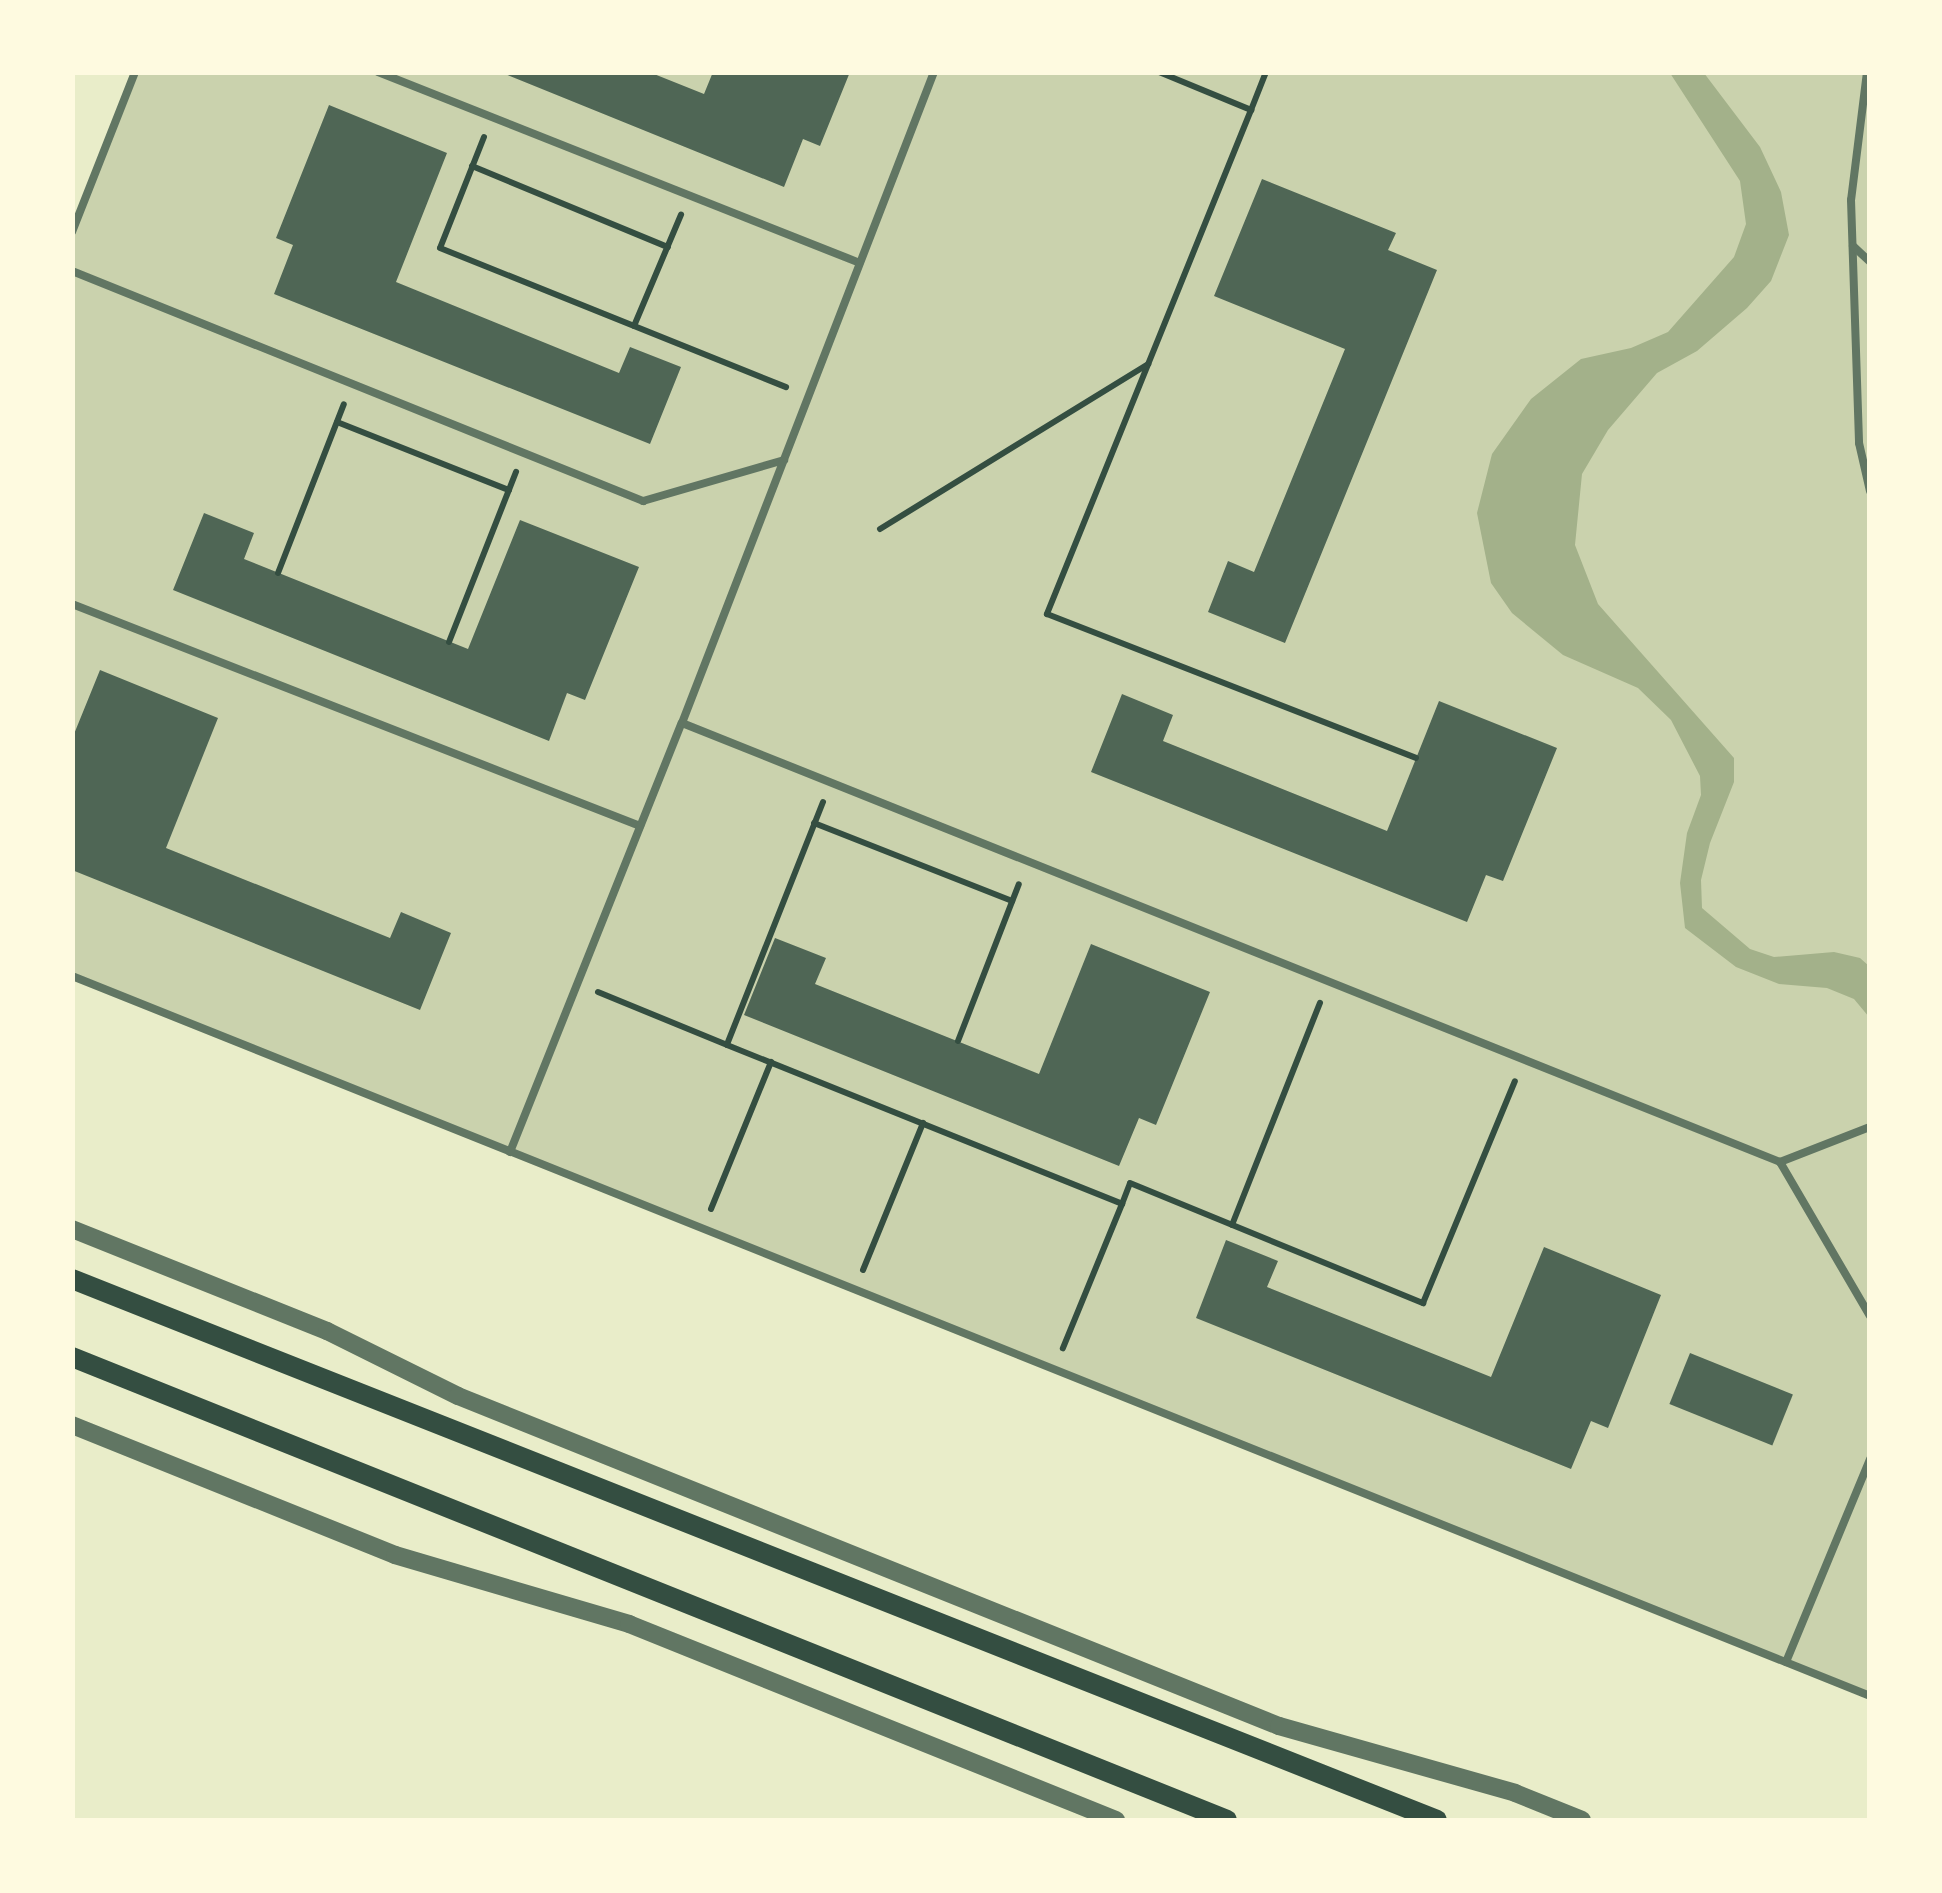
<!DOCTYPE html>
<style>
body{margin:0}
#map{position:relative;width:1942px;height:1893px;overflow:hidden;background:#e9edc9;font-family:Rubik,sans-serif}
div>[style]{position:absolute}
.green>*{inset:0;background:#cad2ad}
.water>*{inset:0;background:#a3b18a}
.building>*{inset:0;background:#4f6655;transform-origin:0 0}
.path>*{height:6px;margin:-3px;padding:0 3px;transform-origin:3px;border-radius:3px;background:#344e41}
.service>*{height:8px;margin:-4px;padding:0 4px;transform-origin:4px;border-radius:4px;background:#617663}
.tertiary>*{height:18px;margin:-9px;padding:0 9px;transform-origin:9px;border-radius:9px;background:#617663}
.secondary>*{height:20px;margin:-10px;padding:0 10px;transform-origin:10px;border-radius:10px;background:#344e41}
span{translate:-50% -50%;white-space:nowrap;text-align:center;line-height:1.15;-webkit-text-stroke:10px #fefae0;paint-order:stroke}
.frame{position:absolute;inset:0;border:75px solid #fefae0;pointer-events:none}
</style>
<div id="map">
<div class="green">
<i style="clip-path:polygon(135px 73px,1869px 73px,1869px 1696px,73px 976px,72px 232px)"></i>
</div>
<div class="water">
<i style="clip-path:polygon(1670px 73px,1704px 73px,1760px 147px,1781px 192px,1789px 235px,1771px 281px,1747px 308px,1697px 351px,1657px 373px,1608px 430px,1582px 474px,1575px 545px,1598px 604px,1734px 758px,1734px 782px,1710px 843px,1701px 880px,1702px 908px,1750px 949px,1774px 957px,1834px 952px,1860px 958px,1869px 966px,1869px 1017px,1854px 999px,1827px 988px,1779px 984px,1736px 967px,1685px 928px,1680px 883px,1687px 833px,1701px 795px,1700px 776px,1671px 720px,1638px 688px,1563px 655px,1512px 613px,1491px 583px,1477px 513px,1492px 454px,1531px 399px,1581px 359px,1631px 348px,1668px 332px,1734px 257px,1746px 224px,1740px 181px)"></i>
</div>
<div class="building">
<i style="clip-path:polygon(500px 72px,649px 72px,704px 94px,713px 72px,850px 72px,820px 146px,803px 139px,784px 187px)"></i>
<i style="clip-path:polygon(329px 105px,447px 153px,396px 282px,619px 373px,630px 347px,681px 367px,650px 444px,274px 294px,293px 245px,276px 238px)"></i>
<i style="clip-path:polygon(1262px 179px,1396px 233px,1388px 250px,1437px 270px,1285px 643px,1208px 612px,1228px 561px,1254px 572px,1345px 349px,1214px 296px)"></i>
<i style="clip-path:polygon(204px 513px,254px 533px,244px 559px,468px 649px,520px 520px,639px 567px,585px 700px,567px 693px,549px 741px,173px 590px)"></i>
<i style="clip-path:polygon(100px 670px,218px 718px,166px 848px,390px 938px,401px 912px,451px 933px,420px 1010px,72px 870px,72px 739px)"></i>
<i style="clip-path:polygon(1122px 694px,1173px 715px,1163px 741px,1387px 831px,1439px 701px,1557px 748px,1503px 881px,1486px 875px,1467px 922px,1091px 772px)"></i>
<i style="clip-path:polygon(775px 938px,826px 958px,815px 984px,1039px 1074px,1091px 944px,1210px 992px,1156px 1125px,1139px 1118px,1119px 1166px,744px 1015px)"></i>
<i style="clip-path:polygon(1226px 1240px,1278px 1261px,1267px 1287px,1491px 1377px,1544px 1247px,1661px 1295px,1608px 1428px,1591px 1421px,1571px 1469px,1196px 1318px)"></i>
<i style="left:1690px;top:1353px;width:111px;height:55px;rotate:22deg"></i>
</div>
<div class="path">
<i style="left:1159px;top:72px;width:100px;rotate:22.4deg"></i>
<i style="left:1251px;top:110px;width:544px;rotate:112.04deg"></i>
<i style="left:1047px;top:614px;width:396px;rotate:21.3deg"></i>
<i style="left:1251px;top:110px;width:41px;rotate:-68.5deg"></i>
<i style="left:484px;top:137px;width:119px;rotate:111.6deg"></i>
<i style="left:440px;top:248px;width:373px;rotate:21.9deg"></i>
<i style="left:472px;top:166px;width:212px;rotate:22.5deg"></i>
<i style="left:634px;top:326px;width:121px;rotate:-67.1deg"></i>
<i style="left:337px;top:422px;width:185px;rotate:21.6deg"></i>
<i style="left:880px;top:529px;width:315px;rotate:-31.6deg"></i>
<i style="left:278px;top:573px;width:181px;rotate:-68.7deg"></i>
<i style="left:449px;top:642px;width:183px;rotate:-68.5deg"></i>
<i style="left:823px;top:802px;width:261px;rotate:111.6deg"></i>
<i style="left:727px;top:1045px;width:426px;rotate:21.9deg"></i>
<i style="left:1122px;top:1204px;width:156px;rotate:112.3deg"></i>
<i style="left:814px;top:823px;width:213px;rotate:21.5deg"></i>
<i style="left:598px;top:992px;width:139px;rotate:22.3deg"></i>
<i style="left:958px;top:1041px;width:168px;rotate:-68.8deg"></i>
<i style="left:1122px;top:1204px;width:22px;rotate:-69deg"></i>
<i style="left:1130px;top:1183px;width:317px;rotate:22.3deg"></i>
<i style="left:1423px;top:1303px;width:240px;rotate:-67.5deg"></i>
<i style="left:711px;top:1209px;width:159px;rotate:-67.8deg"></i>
<i style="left:1232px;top:1225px;width:239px;rotate:-68.4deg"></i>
<i style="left:863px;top:1270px;width:159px;rotate:-67.8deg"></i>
</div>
<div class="service">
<i style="left:378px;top:72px;width:518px;rotate:21.62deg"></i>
<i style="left:1867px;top:72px;width:129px;rotate:97.1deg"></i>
<i style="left:1851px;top:200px;width:243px;rotate:88.1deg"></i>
<i style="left:1859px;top:443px;width:49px;rotate:77.1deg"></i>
<i style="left:72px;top:232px;width:172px;rotate:-68.5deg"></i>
<i style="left:1853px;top:246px;width:23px;rotate:43deg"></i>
<i style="left:72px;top:271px;width:616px;rotate:21.94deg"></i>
<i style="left:643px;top:501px;width:147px;rotate:-16.2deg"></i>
<i style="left:72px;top:604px;width:610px;rotate:21.35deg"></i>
<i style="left:682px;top:723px;width:698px;rotate:-68.84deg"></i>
<i style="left:72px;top:976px;width:1937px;rotate:21.82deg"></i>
<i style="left:510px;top:1152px;width:462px;rotate:-68.2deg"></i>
<i style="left:682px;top:723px;width:1183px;rotate:21.79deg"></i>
<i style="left:1780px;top:1162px;width:97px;rotate:-21.3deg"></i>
<i style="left:1780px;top:1162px;width:178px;rotate:59.7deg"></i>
<i style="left:1786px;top:1662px;width:220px;rotate:-67.5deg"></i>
</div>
<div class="tertiary">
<i style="left:72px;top:1229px;width:275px;rotate:21.8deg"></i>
<i style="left:327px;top:1331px;width:146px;rotate:26.4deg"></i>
<i style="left:458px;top:1396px;width:885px;rotate:21.9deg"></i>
<i style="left:1279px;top:1726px;width:245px;rotate:15.8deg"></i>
<i style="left:1515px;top:1793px;width:72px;rotate:21.9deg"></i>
<i style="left:72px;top:1425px;width:348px;rotate:21.9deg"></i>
<i style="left:395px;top:1555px;width:244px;rotate:16.4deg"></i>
<i style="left:629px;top:1624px;width:525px;rotate:21.92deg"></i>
</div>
<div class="secondary">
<i style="left:72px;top:1279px;width:1468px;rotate:21.62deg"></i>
<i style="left:72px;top:1357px;width:1244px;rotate:21.84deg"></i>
</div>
<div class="frame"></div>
</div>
